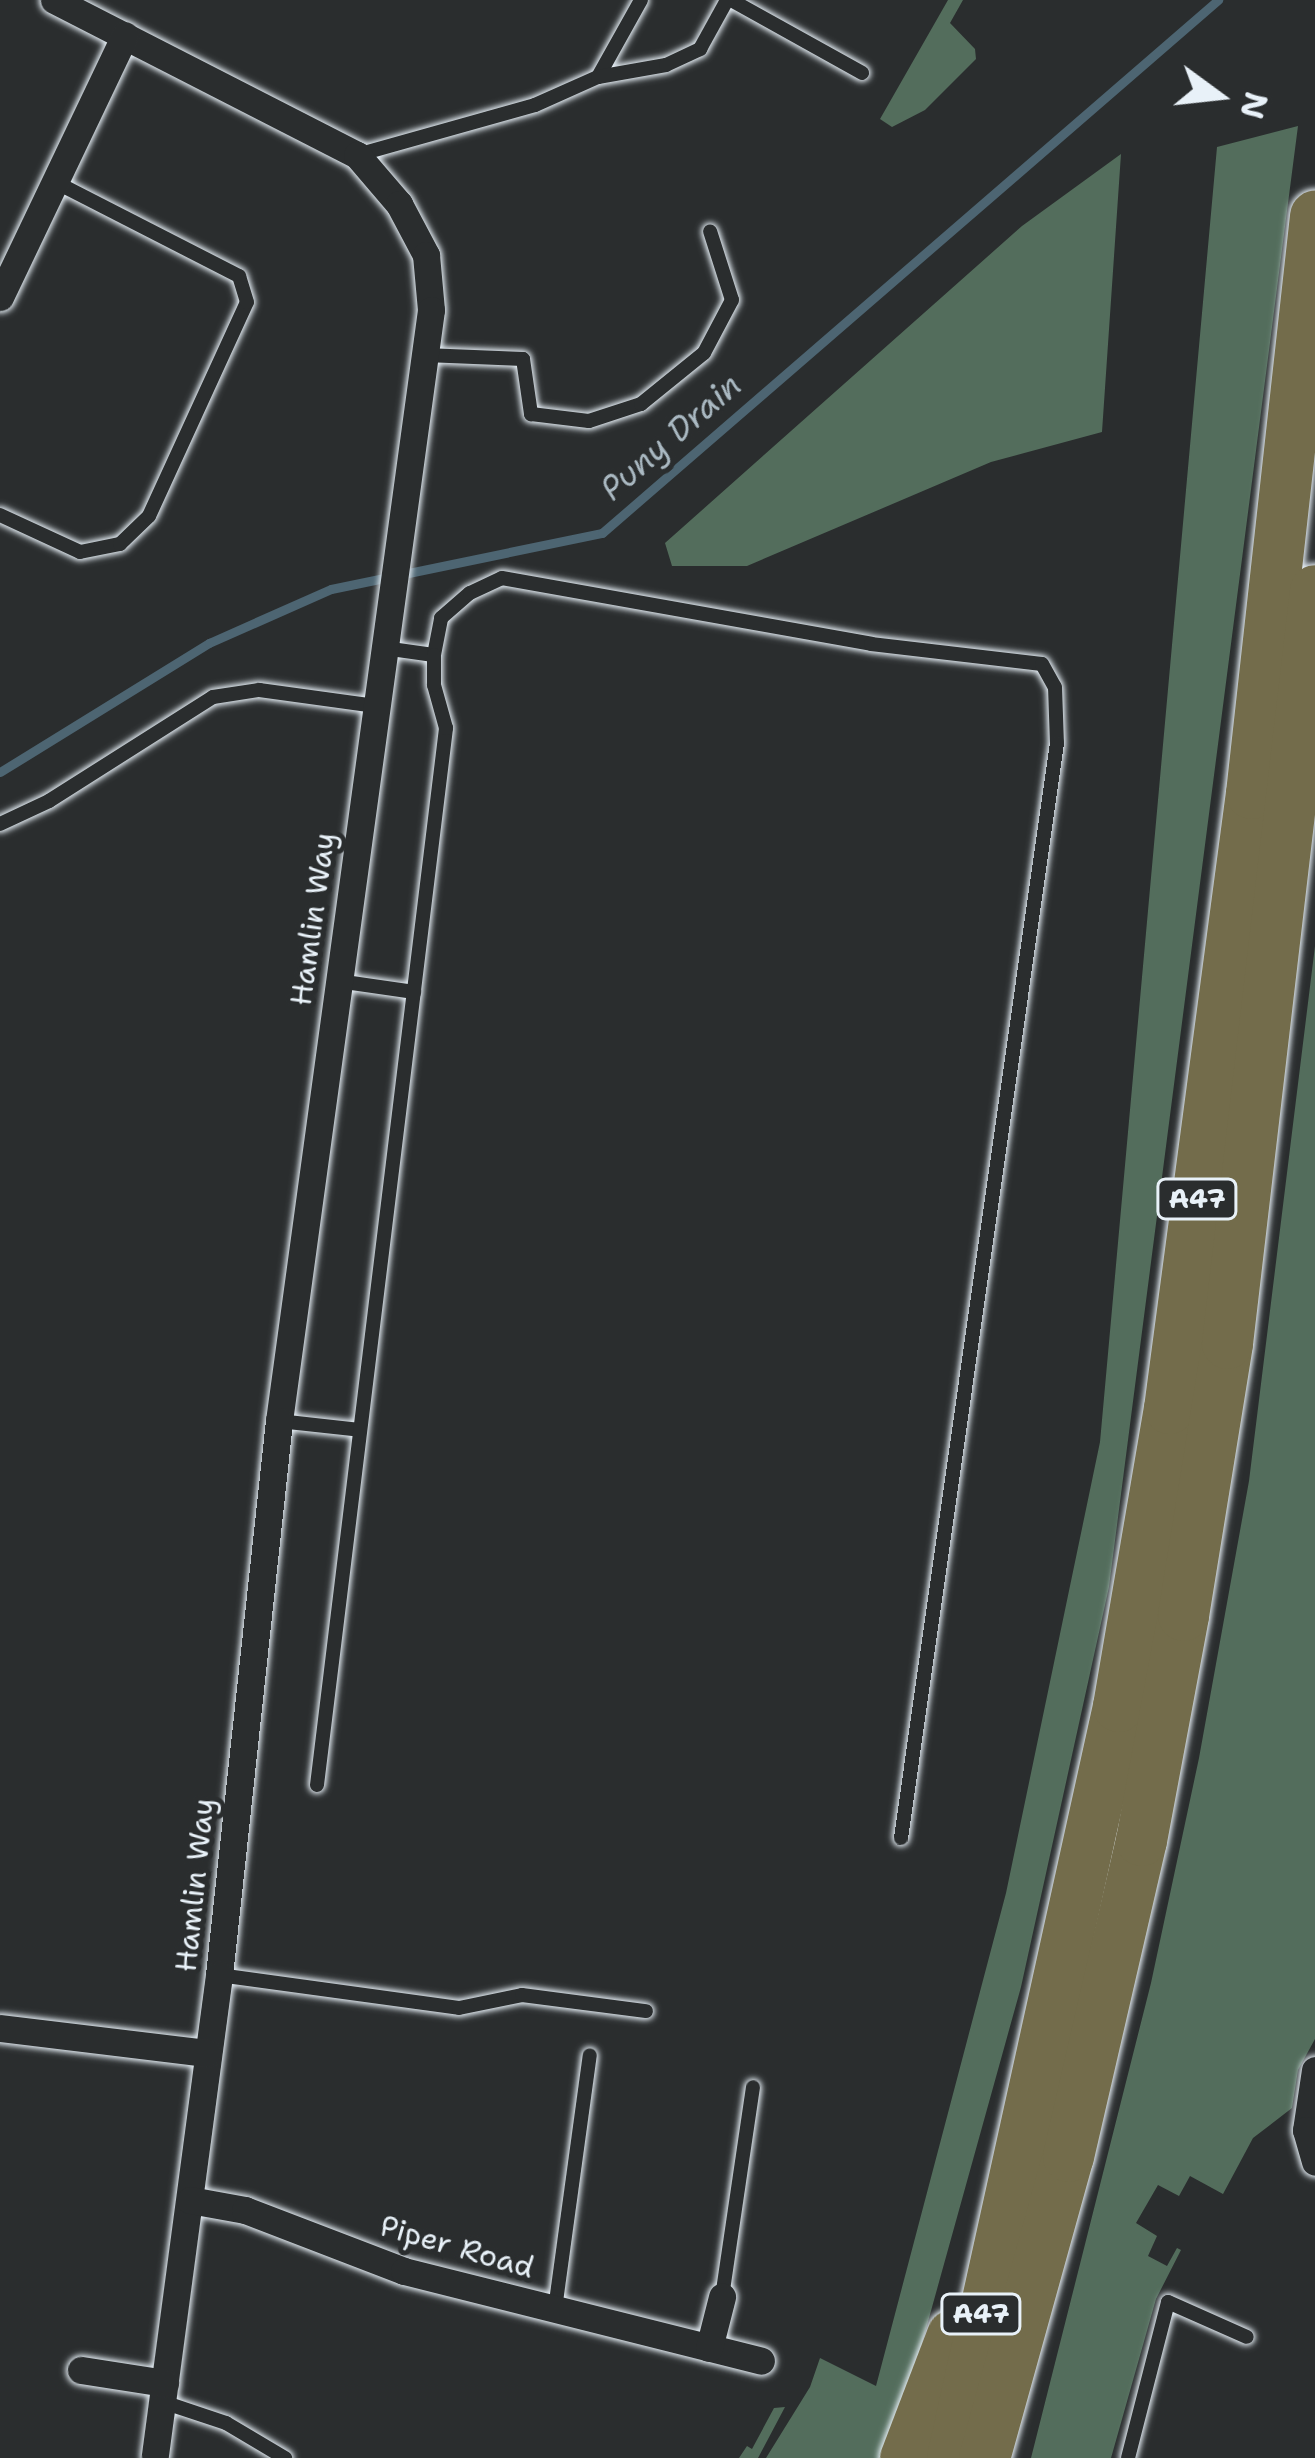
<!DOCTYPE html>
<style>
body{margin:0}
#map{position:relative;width:1315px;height:2458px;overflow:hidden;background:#2a2d2e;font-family:"Shantell Sans",sans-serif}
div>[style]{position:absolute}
.green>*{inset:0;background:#536d5c}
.stream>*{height:9px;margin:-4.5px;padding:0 4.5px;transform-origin:4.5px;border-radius:4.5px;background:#4d6572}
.roads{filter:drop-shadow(0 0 3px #e8f1f8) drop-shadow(0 0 3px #e8f1f8)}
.lane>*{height:14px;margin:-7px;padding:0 7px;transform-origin:7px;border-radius:7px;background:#2a2d2e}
.street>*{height:27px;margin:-13.5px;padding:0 13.5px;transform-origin:13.5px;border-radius:13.5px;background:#2a2d2e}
.highway>*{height:51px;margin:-25.5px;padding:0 25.5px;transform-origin:25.5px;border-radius:25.5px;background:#736c4b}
span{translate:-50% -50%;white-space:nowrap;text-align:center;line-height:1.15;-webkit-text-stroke:10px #2a2d2e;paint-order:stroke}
.shield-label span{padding:3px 9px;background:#2a2d2e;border:3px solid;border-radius:9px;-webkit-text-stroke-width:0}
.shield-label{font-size:27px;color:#e8f1f8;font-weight:700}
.street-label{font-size:30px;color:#e8f1f8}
.water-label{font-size:33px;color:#aab9c2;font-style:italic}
.north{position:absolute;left:1159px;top:36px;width:120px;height:120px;-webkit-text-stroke:9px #2a2d2e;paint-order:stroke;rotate:105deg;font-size:33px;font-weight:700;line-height:48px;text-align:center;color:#e8f1f8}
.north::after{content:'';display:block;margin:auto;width:42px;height:54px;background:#e8f1f8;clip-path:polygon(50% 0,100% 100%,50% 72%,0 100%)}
</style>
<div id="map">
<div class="green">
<i style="clip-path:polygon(948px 0,963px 0,950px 23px,975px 49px,976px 59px,925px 110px,892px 127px,880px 119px)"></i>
<i style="clip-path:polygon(1298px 126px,1109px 1587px,1021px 1987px,919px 2354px,882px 2458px,766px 2458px,810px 2387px,820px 2358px,876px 2386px,1006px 1893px,1100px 1442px,1217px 147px)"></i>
<i style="clip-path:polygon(1121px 154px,1102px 432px,991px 462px,747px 566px,672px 566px,665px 543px,1022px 226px)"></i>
<i style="clip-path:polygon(1315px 946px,1315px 2039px,1298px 2070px,1292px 2108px,1253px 2138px,1223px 2194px,1190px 2176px,1179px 2196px,1158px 2185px,1136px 2223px,1157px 2236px,1148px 2256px,1167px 2266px,1177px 2248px,1181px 2250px,1156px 2299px,1111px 2458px,1031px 2458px,1151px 1983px,1199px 1758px,1249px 1481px)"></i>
<i style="clip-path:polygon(785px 2407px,758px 2458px,739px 2458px,747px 2446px,752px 2449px,774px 2408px)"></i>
</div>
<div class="stream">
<i style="left:0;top:772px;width:246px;rotate:-31.7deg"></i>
<i style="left:209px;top:643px;width:133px;rotate:-23.9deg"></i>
<i style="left:331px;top:589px;width:277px;rotate:-11.7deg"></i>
<i style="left:602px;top:533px;width:815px;rotate:-40.87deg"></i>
</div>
<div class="roads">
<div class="lane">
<i style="left:731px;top:0;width:150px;rotate:29.1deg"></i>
<i style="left:598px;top:77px;width:88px;rotate:-60.8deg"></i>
<i style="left:357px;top:155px;width:185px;rotate:-15.7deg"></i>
<i style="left:535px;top:105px;width:69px;rotate:-24deg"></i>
<i style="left:598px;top:77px;width:69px;rotate:-10deg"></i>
<i style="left:666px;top:65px;width:38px;rotate:-25deg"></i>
<i style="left:700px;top:49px;width:56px;rotate:-61.1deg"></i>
<i style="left:425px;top:355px;width:98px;rotate:2.3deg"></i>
<i style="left:523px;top:359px;width:56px;rotate:81.7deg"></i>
<i style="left:531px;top:414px;width:58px;rotate:6.9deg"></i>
<i style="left:589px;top:421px;width:55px;rotate:-18.1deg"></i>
<i style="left:641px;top:404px;width:81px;rotate:-39deg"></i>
<i style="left:704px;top:353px;width:60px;rotate:-62.2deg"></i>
<i style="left:732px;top:300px;width:72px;rotate:-107.7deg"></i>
<i style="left:0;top:515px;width:88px;rotate:24.8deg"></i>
<i style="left:80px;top:552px;width:41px;rotate:-11.3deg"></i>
<i style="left:120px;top:544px;width:40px;rotate:-44deg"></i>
<i style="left:149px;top:516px;width:235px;rotate:-65.4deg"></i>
<i style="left:247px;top:302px;width:27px;rotate:-107deg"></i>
<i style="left:239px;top:276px;width:207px;rotate:-152.9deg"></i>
<i style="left:384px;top:648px;width:50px;rotate:8deg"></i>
<i style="left:434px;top:655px;width:38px;rotate:-79deg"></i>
<i style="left:441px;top:618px;width:38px;rotate:-41deg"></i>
<i style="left:470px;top:593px;width:35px;rotate:-25deg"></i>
<i style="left:502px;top:578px;width:375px;rotate:10.1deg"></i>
<i style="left:871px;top:644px;width:172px;rotate:6.7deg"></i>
<i style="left:1042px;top:664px;width:26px;rotate:61deg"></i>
<i style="left:1055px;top:687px;width:56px;rotate:88deg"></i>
<i style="left:1057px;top:743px;width:1106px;rotate:98.11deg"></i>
<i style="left:0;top:824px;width:54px;rotate:-25.1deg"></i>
<i style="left:49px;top:801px;width:194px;rotate:-32.4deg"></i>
<i style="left:213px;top:697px;width:47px;rotate:-8.7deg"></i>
<i style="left:259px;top:690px;width:118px;rotate:7.8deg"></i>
<i style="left:338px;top:981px;width:77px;rotate:8.2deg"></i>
<i style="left:279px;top:1421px;width:81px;rotate:6.3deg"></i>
<i style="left:317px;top:1785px;width:1065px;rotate:-83.04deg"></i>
<i style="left:446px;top:728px;width:45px;rotate:-105.6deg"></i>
<i style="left:434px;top:685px;width:30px;rotate:-90deg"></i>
<i style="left:219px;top:1975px;width:242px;rotate:7.8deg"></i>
<i style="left:459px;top:2008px;width:64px;rotate:-11.7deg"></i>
<i style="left:522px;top:1995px;width:125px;rotate:7.4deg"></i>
<i style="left:722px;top:2297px;width:212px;rotate:-81.6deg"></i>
<i style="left:555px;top:2309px;width:256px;rotate:-82.2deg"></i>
<i style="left:163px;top:2402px;width:66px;rotate:18.4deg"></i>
<i style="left:226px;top:2423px;width:69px;rotate:30.7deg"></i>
<i style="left:1128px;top:2458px;width:161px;rotate:-75.6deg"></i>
<i style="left:1168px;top:2302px;width:86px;rotate:23.9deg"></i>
</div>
<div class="street">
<i style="left:54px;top:0;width:340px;rotate:27.1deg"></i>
<i style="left:357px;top:155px;width:65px;rotate:49.4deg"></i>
<i style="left:399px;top:204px;width:58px;rotate:62.1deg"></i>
<i style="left:426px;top:255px;width:55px;rotate:84.8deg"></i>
<i style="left:431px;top:310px;width:1121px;rotate:97.79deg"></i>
<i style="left:279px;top:1421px;width:557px;rotate:96.18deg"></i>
<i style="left:219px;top:1975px;width:485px;rotate:97.6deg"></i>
<i style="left:0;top:297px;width:290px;rotate:-64.5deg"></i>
<i style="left:0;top:2028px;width:209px;rotate:6.9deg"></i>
<i style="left:1315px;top:2070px;width:61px;rotate:98.5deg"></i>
<i style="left:1306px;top:2130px;width:33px;rotate:74deg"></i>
<i style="left:190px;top:2200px;width:56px;rotate:10.3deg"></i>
<i style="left:245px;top:2210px;width:170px;rotate:21deg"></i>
<i style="left:404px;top:2271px;width:368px;rotate:14.1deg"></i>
<i style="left:709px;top:2348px;width:53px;rotate:-75.7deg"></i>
<i style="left:81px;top:2370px;width:85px;rotate:8.8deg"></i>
</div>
<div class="highway">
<i style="left:905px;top:2458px;width:132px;rotate:-69.1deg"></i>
<i style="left:952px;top:2458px;width:770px;rotate:-77.55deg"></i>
<i style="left:1118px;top:1706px;width:302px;rotate:-80.3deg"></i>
<i style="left:1169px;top:1408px;width:620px;rotate:-82.41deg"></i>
<i style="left:1251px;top:793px;width:581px;rotate:-83.67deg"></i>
<i style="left:984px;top:2458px;width:313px;rotate:-74.5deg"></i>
<i style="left:1068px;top:2156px;width:324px;rotate:-77deg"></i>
<i style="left:1141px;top:1840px;width:229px;rotate:-79.4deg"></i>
<i style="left:1183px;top:1615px;width:276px;rotate:-80.8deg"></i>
<i style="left:1227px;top:1343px;width:758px;rotate:-83.33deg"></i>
</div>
</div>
<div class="shield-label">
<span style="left:1197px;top:1199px">A47</span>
<span style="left:981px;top:2314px">A47</span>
</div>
<div class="street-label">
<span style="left:313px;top:919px;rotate:-82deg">Hamlin Way</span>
<span style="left:195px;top:1885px;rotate:-84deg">Hamlin Way</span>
<span style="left:457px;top:2247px;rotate:16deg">Piper Road</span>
</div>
<div class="water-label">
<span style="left:671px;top:437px;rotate:-41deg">Puny Drain</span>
</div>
<div class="north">N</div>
</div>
